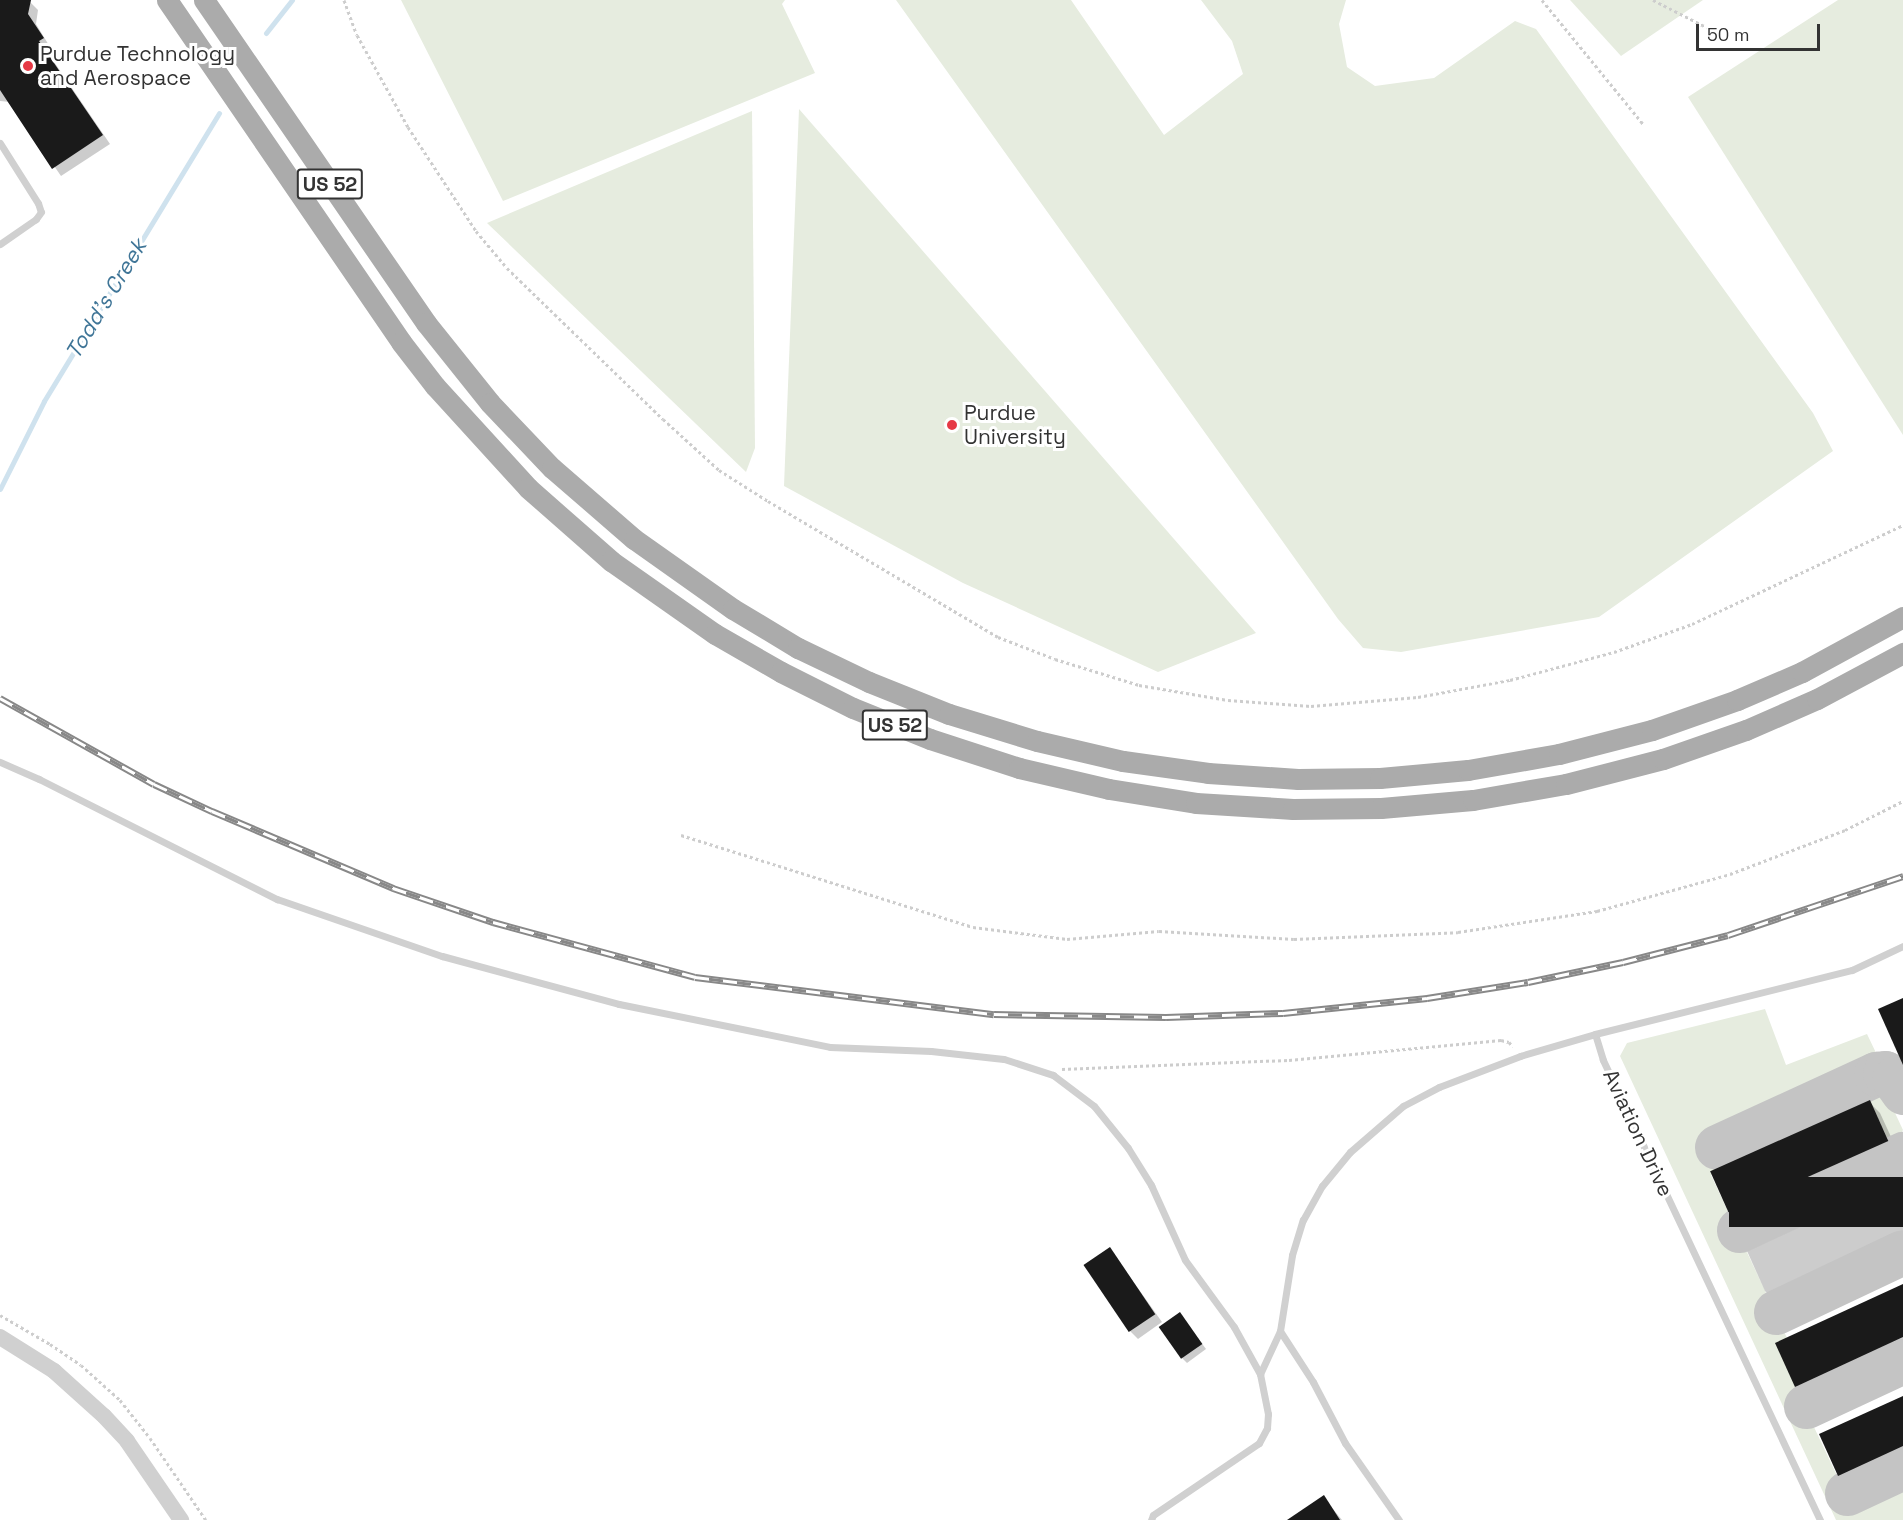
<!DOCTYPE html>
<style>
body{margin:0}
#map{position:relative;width:1903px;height:1520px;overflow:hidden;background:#fff;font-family:"Space Grotesk",sans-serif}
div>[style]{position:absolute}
.green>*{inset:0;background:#e6ecdf}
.shadow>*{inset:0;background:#0003}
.stream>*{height:5px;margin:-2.5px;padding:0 2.5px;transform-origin:2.5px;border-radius:2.5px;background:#cfe2ee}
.taxiway>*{height:45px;margin:-22.5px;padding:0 22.5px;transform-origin:22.5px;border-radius:22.5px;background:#c4c4c4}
.building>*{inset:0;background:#1a1a1a;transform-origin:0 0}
.path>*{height:3px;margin-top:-1.5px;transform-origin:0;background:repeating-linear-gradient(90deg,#cdcdcd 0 3px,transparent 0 6px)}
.service>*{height:7px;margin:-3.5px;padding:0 3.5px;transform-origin:3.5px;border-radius:3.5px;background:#d0d0d0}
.tertiary>*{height:16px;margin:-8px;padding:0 8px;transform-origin:8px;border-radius:8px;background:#d0d0d0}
.primary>*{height:21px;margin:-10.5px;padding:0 10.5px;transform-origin:10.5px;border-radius:10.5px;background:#ababab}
.rail>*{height:7px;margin-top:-3.5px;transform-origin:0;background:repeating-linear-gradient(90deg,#fff 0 14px,#888 0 28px);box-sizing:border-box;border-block:2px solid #888}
.dots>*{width:16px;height:16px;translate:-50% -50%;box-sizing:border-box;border:3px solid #fff;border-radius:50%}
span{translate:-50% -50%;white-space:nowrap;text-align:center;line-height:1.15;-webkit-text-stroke:6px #fff;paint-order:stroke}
.shield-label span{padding:2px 4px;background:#fff;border:2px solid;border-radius:4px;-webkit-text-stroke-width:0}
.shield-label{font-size:20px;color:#333;font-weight:700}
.poi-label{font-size:21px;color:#333}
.left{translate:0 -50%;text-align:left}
.street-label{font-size:21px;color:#333}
.water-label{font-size:22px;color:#3f7597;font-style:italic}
.scale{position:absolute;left:1696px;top:24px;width:124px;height:27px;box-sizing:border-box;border:3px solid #333;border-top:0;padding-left:8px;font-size:18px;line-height:21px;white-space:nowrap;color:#333;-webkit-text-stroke:4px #fff;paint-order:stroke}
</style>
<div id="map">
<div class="green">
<i style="clip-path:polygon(401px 0,785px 0,782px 4px,815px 73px,503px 201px)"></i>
<i style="clip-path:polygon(896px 0,1071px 0,1164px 135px,1243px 74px,1232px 41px,1201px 0,1346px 0,1339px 24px,1347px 67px,1375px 86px,1434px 78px,1515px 21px,1536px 29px,1813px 413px,1833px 451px,1599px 617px,1401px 652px,1363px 648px,1338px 619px)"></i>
<i style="clip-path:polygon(1570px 0,1703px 0,1621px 56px)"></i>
<i style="clip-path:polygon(1838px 0,1903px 0,1903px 435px,1688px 97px)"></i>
<i style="clip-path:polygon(799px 109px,1256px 633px,1158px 672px,963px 583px,784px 486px)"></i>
<i style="clip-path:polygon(752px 111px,755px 448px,746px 472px,487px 223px)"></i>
<i style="clip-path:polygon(1765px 1009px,1786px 1065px,1867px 1034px,1878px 1057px,1872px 1065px,1713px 1140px,1726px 1167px,1711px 1175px,1787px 1338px,1795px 1387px,1850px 1503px,1903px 1479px,1903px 1520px,1836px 1520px,1620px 1056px,1627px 1043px)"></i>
<i style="clip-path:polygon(1872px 1086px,1880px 1089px,1888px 1098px,1903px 1130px,1894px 1147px,1876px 1156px,1871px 1149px,1888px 1140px,1870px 1101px,1867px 1102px,1863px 1093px,1865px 1088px)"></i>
</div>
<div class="shadow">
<i style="clip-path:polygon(0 0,30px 2px,38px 10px,36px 24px,50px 47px,46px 50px,110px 144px,61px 176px,10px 102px,0 101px)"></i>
<i style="clip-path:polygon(1869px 1102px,1880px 1113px,1898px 1152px,1742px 1225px,1731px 1214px,1713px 1175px)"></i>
<i style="clip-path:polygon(1903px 1179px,1903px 1243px,1776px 1302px,1765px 1291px,1747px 1251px)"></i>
<i style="clip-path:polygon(1110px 1249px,1162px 1322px,1138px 1339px,1130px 1331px)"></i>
<i style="clip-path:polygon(1903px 1286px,1903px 1353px,1807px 1397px,1796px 1386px)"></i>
<i style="clip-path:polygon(1180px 1314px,1206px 1349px,1187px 1363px,1182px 1358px)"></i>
<i style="clip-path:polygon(1903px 1398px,1903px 1462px,1850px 1486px,1839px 1475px)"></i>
<i style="clip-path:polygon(1323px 1497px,1342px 1520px,1289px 1520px)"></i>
</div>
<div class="stream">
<i style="left:266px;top:33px;width:42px;rotate:-51.8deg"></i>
<i style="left:0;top:489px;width:98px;rotate:-63.4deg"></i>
<i style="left:44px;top:401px;width:337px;rotate:-58.7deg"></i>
</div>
<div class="taxiway">
<i style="left:1717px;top:1147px;width:175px;rotate:-24.7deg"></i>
<i style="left:1876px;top:1074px;width:9px;rotate:-6deg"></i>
<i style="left:1885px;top:1073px;width:11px;rotate:34deg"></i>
<i style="left:1894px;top:1079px;width:16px;rotate:55deg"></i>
<i style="left:1739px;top:1230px;width:181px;rotate:-24.9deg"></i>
<i style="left:1776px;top:1312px;width:140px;rotate:-25.3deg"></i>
<i style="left:1806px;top:1406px;width:107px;rotate:-24.9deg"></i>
<i style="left:1847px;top:1493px;width:62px;rotate:-24.9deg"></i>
</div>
<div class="building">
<i style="clip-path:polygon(0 0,31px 0,28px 14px,44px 38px,39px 41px,103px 135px,52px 169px,0 90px)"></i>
<i style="clip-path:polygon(1903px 998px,1903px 1065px,1878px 1009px)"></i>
<i style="left:1870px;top:1100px;width:45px;height:175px;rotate:66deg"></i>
<i style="left:1903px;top:1177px;width:50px;height:174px;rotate:90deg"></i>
<i style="left:1110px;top:1247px;width:81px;height:32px;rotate:56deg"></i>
<i style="clip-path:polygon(1903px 1284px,1903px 1337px,1795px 1387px,1775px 1343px)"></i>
<i style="left:1180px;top:1312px;width:39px;height:26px;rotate:55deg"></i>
<i style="clip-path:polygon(1903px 1396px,1903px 1446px,1838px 1476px,1819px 1434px)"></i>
<i style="clip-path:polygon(1324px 1495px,1340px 1520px,1287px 1520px)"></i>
</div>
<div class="path">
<i style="left:344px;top:0;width:37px;rotate:70deg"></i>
<i style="left:357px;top:35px;width:105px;rotate:61deg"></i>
<i style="left:408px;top:127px;width:124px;rotate:56.8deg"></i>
<i style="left:476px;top:231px;width:48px;rotate:50deg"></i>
<i style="left:507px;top:268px;width:217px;rotate:44.1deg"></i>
<i style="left:663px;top:419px;width:76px;rotate:42.3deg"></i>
<i style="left:719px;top:470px;width:58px;rotate:32.3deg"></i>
<i style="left:768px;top:501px;width:267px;rotate:30.6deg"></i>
<i style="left:998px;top:637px;width:61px;rotate:21.1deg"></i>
<i style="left:1055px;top:659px;width:88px;rotate:17.2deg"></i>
<i style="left:1139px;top:685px;width:90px;rotate:9.6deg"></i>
<i style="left:1228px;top:700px;width:83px;rotate:4.1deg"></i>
<i style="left:1311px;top:706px;width:107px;rotate:-4.8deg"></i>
<i style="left:1418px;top:697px;width:94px;rotate:-10.5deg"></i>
<i style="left:1510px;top:680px;width:108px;rotate:-15.1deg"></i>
<i style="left:1614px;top:652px;width:83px;rotate:-19.7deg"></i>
<i style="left:1692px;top:624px;width:233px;rotate:-25.1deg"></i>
<i style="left:1542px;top:0;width:160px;rotate:50.8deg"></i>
<i style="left:1653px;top:0;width:71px;rotate:26.9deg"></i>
<i style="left:681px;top:835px;width:306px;rotate:17.5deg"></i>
<i style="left:973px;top:927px;width:95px;rotate:7.3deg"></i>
<i style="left:1067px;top:939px;width:92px;rotate:-5deg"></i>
<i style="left:1159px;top:931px;width:135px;rotate:3.4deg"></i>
<i style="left:1294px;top:939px;width:164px;rotate:-2.4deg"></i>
<i style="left:1458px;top:932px;width:141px;rotate:-8.6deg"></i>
<i style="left:1597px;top:911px;width:138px;rotate:-15.5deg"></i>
<i style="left:1730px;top:874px;width:123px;rotate:-20.9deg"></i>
<i style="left:1845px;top:830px;width:65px;rotate:-26.6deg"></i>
<i style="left:1062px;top:1069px;width:227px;rotate:-2.3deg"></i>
<i style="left:1289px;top:1060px;width:213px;rotate:-5.4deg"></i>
<i style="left:1501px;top:1040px;width:8px;rotate:14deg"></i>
<i style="left:1509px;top:1042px;width:6px;rotate:51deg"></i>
<i style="left:0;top:1315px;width:58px;rotate:30.1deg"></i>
<i style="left:50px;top:1344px;width:37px;rotate:34deg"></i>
<i style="left:81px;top:1365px;width:52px;rotate:41.9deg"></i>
<i style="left:120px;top:1400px;width:48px;rotate:51.7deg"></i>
<i style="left:150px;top:1438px;width:99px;rotate:55.7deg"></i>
</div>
<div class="service">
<i style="left:0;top:143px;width:71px;rotate:57.7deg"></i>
<i style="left:38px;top:203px;width:9px;rotate:72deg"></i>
<i style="left:41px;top:212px;width:9px;rotate:126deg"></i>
<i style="left:36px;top:219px;width:44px;rotate:145.2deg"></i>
<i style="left:0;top:762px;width:43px;rotate:23.6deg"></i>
<i style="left:39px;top:779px;width:267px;rotate:26.8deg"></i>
<i style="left:277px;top:899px;width:175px;rotate:19.1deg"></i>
<i style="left:442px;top:956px;width:183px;rotate:15.2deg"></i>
<i style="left:619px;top:1004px;width:215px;rotate:11.5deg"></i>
<i style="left:830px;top:1047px;width:101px;rotate:2.3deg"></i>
<i style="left:931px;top:1051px;width:73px;rotate:6.3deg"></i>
<i style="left:1004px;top:1059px;width:52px;rotate:18.1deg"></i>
<i style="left:1053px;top:1075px;width:51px;rotate:37.1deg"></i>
<i style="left:1094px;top:1106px;width:54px;rotate:51deg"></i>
<i style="left:1128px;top:1148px;width:44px;rotate:58.1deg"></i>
<i style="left:1151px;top:1185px;width:82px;rotate:65.6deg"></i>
<i style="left:1185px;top:1260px;width:83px;rotate:53.8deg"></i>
<i style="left:1234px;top:1327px;width:54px;rotate:61deg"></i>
<i style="left:1280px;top:1331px;width:61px;rotate:57.1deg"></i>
<i style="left:1313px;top:1382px;width:69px;rotate:62.3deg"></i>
<i style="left:1345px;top:1443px;width:94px;rotate:55deg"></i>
<i style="left:1151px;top:1520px;width:5px;rotate:-68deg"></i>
<i style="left:1153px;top:1515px;width:128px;rotate:-34.2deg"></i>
<i style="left:1259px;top:1443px;width:17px;rotate:-62deg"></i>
<i style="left:1267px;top:1428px;width:14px;rotate:-86deg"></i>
<i style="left:1268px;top:1414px;width:41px;rotate:-101.3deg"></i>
<i style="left:1260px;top:1374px;width:47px;rotate:-65.1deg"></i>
<i style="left:1280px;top:1331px;width:77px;rotate:-81deg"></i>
<i style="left:1292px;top:1255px;width:37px;rotate:-73deg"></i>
<i style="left:1303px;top:1220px;width:39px;rotate:-61deg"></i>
<i style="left:1322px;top:1186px;width:44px;rotate:-50.5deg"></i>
<i style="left:1350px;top:1152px;width:70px;rotate:-41deg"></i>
<i style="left:1403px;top:1106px;width:41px;rotate:-27.8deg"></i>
<i style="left:1439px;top:1087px;width:87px;rotate:-20.9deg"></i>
<i style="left:1520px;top:1056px;width:78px;rotate:-16.3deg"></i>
<i style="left:1820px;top:1520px;width:509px;rotate:-115.26deg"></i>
<i style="left:1603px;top:1060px;width:27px;rotate:-107deg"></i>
<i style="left:1595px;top:1034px;width:265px;rotate:-14deg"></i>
<i style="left:1852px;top:970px;width:56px;rotate:-25.2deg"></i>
</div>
<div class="tertiary">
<i style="left:0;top:1337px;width:64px;rotate:32.2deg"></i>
<i style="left:54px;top:1371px;width:67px;rotate:42deg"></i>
<i style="left:104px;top:1416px;width:34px;rotate:47deg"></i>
<i style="left:127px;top:1441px;width:96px;rotate:55.6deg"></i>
</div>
<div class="primary">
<i style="left:167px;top:0;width:414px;rotate:55.6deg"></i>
<i style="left:401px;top:342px;width:56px;rotate:52.3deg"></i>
<i style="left:435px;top:386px;width:138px;rotate:47.6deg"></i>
<i style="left:528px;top:488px;width:111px;rotate:41.3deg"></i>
<i style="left:611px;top:561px;width:127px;rotate:35.1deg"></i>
<i style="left:715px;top:634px;width:76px;rotate:29.9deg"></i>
<i style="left:781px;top:672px;width:80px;rotate:26.6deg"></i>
<i style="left:853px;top:708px;width:83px;rotate:21.9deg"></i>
<i style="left:930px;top:739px;width:94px;rotate:18deg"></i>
<i style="left:1019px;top:768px;width:92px;rotate:13.1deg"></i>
<i style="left:1109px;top:789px;width:88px;rotate:9.1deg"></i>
<i style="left:1196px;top:803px;width:97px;rotate:3.5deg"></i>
<i style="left:1293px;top:809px;width:88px;rotate:-0.7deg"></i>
<i style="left:1381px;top:808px;width:92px;rotate:-5deg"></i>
<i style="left:1473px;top:800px;width:94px;rotate:-9.8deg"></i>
<i style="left:1566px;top:784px;width:100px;rotate:-14.5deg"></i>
<i style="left:1663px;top:759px;width:88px;rotate:-19.3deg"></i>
<i style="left:1746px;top:730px;width:77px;rotate:-23.6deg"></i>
<i style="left:1817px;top:699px;width:98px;rotate:-28.1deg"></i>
<i style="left:204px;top:0;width:392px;rotate:55.5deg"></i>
<i style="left:426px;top:323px;width:102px;rotate:51.3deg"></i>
<i style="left:490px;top:403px;width:90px;rotate:46.4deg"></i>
<i style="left:552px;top:468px;width:108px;rotate:40.9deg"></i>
<i style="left:634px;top:539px;width:121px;rotate:35.3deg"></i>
<i style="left:733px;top:609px;width:76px;rotate:31deg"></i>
<i style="left:798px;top:648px;width:79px;rotate:25.6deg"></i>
<i style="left:869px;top:682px;width:86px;rotate:21.8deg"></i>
<i style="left:949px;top:714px;width:92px;rotate:17.1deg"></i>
<i style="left:1037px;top:741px;width:88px;rotate:13.1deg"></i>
<i style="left:1123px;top:761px;width:86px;rotate:8deg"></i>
<i style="left:1208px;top:773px;width:90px;rotate:3.8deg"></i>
<i style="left:1298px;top:779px;width:82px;rotate:-0.7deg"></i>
<i style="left:1380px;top:778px;width:88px;rotate:-5.2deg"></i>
<i style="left:1468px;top:770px;width:92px;rotate:-10deg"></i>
<i style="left:1559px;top:754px;width:96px;rotate:-14.5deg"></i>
<i style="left:1652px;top:730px;width:90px;rotate:-19.4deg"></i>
<i style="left:1737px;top:700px;width:71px;rotate:-23.3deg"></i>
<i style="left:1802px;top:672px;width:115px;rotate:-28.6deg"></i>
</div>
<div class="rail">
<i style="left:0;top:698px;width:176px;rotate:29.2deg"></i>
<i style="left:154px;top:784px;width:64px;rotate:25deg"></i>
<i style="left:212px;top:811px;width:197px;rotate:23deg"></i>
<i style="left:393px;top:888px;width:106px;rotate:18.8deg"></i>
<i style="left:493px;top:922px;width:209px;rotate:15.2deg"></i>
<i style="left:695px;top:977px;width:301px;rotate:7.1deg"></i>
<i style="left:994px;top:1014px;width:172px;rotate:1deg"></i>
<i style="left:1166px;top:1017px;width:117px;rotate:-2deg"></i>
<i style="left:1283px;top:1013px;width:145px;rotate:-5.9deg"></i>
<i style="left:1427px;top:998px;width:102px;rotate:-9deg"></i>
<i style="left:1528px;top:982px;width:97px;rotate:-11.9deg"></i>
<i style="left:1623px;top:962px;width:108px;rotate:-14.4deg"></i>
<i style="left:1728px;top:935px;width:185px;rotate:-18.6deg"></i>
</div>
<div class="dots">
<i style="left:28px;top:66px;background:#e63946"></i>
<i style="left:952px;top:425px;background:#e63946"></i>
</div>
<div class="shield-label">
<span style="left:330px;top:184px">US 52</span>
<span style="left:895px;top:725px">US 52</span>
</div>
<div class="poi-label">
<span class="left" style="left:40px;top:66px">Purdue Technology<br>and Aerospace</span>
<span class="left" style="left:964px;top:425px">Purdue<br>University</span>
</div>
<div class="street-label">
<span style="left:1638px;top:1133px;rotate:65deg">Aviation Drive</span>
</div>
<div class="water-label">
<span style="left:106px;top:299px;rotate:-59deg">Todd's Creek</span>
</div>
<div class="scale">50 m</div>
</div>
